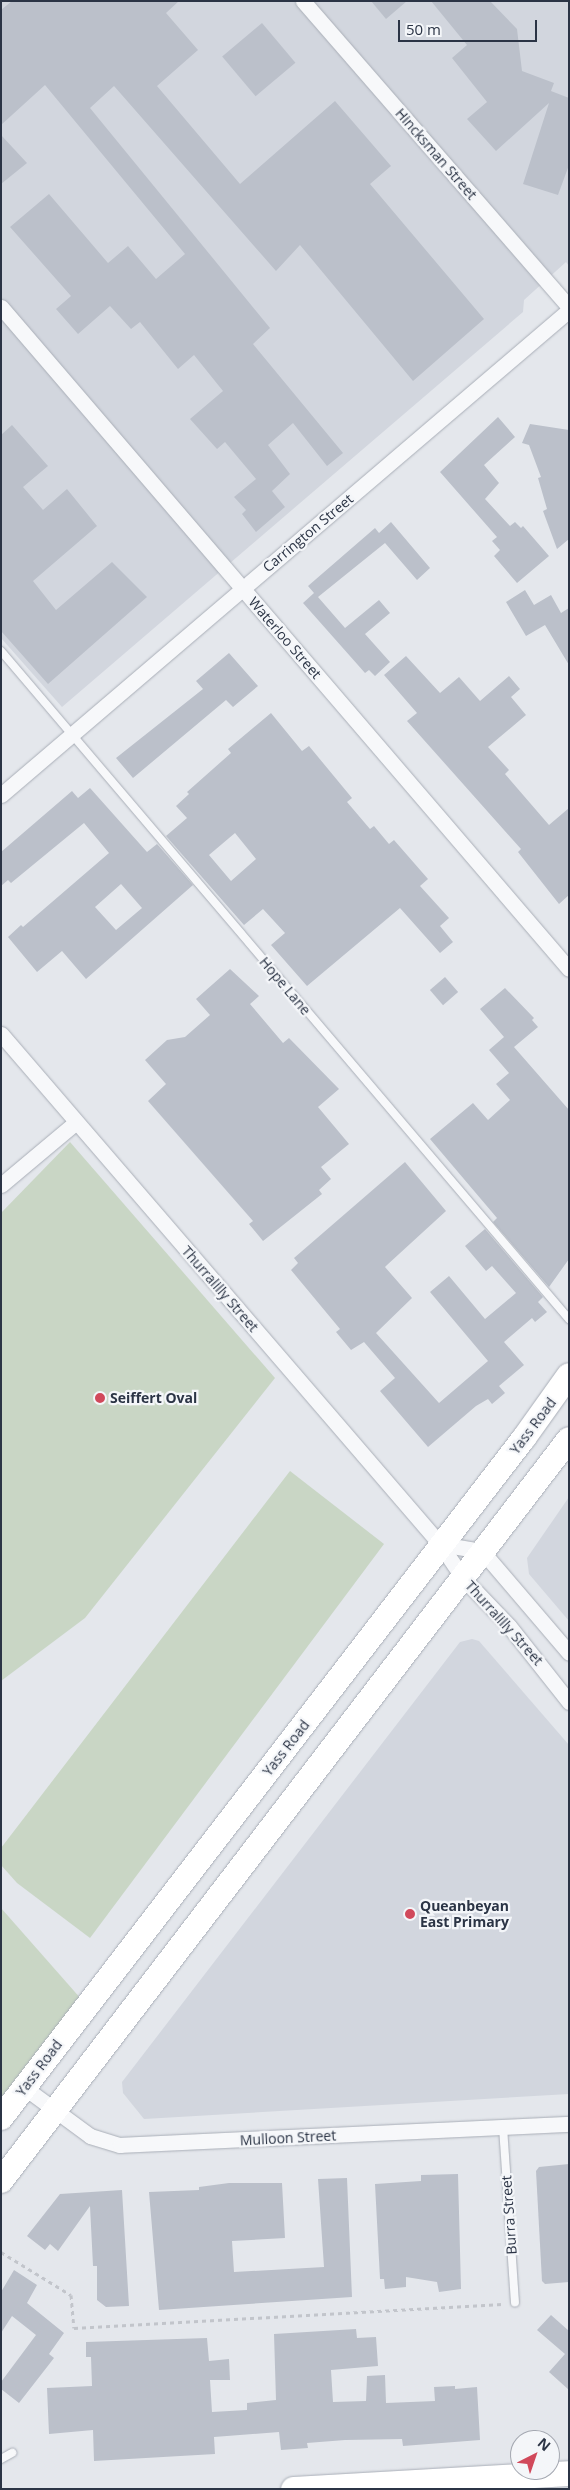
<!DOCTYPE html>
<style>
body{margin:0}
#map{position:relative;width:570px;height:2490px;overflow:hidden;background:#e4e7ec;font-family:"Open Sans",sans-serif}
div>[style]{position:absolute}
.built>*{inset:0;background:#d2d6de}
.green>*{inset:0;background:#c9d6c5}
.building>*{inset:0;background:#bbc0ca;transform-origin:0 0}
.path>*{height:3px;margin-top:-1.5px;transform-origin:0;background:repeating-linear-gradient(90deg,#c2c5cb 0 4px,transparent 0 8px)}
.roads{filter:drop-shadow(0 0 1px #a9aeb7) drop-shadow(0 0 1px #a9aeb7)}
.service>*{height:8px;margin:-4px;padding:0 4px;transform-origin:4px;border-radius:4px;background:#f7f8fa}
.minor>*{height:15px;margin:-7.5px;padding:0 7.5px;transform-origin:7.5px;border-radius:7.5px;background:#f7f8fa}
.primary>*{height:24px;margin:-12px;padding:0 12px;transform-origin:12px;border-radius:12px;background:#fff}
.trunk>*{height:25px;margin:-12.5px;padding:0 12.5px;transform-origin:12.5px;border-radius:12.5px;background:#fff}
.dots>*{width:14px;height:14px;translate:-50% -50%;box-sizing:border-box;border:2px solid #f4f6f9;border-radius:50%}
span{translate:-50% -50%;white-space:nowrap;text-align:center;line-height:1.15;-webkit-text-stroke:4.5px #f4f6f9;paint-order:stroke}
.street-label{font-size:14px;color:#2b3445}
.poi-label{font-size:14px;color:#2b3445;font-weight:700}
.left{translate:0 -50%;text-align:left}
.frame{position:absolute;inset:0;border:2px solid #2b3445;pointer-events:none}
.north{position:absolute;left:510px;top:2430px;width:50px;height:50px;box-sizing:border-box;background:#f4f6f9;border:1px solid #a4a8b1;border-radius:50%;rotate:41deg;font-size:14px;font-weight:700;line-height:20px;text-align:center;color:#2b3445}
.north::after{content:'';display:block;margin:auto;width:18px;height:22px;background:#d1495b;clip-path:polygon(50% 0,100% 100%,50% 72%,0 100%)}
.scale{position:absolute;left:398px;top:20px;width:139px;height:22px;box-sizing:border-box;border:2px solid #2b3445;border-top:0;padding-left:6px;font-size:15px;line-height:18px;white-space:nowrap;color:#2b3445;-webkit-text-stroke:4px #f4f6f9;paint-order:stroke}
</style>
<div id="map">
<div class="built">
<i style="clip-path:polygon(1px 1px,569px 1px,569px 266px,566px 262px,524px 300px,523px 312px,62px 707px,1px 638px)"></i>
<i style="clip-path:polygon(569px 1497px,569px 1621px,529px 1574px,527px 1558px)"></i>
<i style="clip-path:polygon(472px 1639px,479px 1641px,569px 1745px,569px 2094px,144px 2119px,123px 2093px,122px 2082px,460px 1642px)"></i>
</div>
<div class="green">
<i style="clip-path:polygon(70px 1142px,275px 1378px,85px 1618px,1px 1681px,1px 1213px)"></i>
<i style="clip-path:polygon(290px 1471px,384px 1544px,90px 1938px,17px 1883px,1px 1865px,1px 1848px)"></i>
<i style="clip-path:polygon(1px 1908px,82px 2000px,1px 2105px)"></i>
</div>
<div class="building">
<i style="clip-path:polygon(12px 1px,179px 1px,166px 13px,198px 50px,157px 86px,240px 184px,335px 101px,391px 166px,370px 184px,484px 319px,413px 381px,300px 245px,276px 271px,114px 86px,90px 108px,270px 328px,253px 344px,343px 453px,327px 466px,293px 423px,268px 445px,290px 474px,272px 491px,285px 507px,256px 532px,242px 514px,246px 510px,234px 497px,256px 479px,225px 442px,217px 449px,190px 419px,223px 391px,194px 355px,178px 369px,140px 322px,131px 329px,110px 306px,78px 334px,56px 309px,71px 296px,10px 227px,49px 194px,108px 263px,128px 246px,156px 279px,185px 254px,45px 85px,1px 125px,1px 10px)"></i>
<i style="clip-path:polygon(371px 1px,407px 1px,386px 19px)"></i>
<i style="clip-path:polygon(431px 1px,490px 1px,517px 29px,522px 71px,554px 83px,551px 91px,569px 98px,569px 165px,558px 195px,523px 184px,549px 103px,496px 151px,467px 119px,487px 102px,452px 58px,467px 45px)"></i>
<i style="left:262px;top:23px;width:52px;height:52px;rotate:50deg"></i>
<i style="clip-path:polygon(1px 135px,27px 163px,1px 184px)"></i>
<i style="clip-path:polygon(498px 417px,515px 437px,484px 465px,499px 483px,485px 499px,510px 526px,515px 522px,521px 528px,523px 526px,549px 556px,517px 583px,494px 556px,500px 550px,492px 541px,497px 537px,440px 472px)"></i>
<i style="clip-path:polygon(530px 424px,569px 430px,569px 539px,557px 549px,543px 511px,547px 509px,538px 478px,541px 477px,529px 445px,522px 443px)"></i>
<i style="clip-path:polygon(12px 425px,48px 466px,23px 487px,43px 510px,67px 489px,97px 526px,33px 581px,56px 610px,112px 562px,147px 597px,48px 684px,1px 631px,1px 435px)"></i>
<i style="clip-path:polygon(391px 522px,430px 568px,417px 580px,385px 543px,318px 597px,345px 628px,379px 600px,390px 613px,365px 634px,390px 662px,375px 676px,369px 670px,365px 673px,303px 603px,314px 593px,308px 586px,375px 528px,379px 533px)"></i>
<i style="clip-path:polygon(525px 590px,534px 605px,551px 595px,561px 613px,569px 608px,569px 665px,545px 625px,526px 636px,506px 602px)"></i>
<i style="clip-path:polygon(229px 653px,258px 686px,233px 707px,226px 700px,133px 778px,116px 758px,203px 689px,196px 681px)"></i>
<i style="clip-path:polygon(406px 656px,440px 693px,459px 677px,480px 701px,509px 676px,520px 689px,511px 697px,526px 715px,488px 747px,509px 770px,505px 774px,549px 825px,569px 808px,569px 895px,559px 904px,518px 852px,521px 849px,407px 721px,417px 713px,384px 675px)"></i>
<i style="clip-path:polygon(evenodd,271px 713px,302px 751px,309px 746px,352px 798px,347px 802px,370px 829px,374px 826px,389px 844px,394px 840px,428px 879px,420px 886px,449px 918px,440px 926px,453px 942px,440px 953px,400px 908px,307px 986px,271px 945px,285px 933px,263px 909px,244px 925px,166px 836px,187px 818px,176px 806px,189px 794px,187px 792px,231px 753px,228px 749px,271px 713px,235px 833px,256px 859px,231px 881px,209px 855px,235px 833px)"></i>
<i style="clip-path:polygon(evenodd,90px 788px,147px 852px,157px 844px,193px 885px,86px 979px,62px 951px,37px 972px,8px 937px,21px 925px,23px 927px,109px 853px,84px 823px,11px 883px,8px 880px,1px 886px,1px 852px,72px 791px,78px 798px,90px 788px,121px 884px,142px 908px,116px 930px,95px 907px,121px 884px)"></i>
<i style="clip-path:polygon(230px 969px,259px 996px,250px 1004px,283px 1043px,289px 1038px,339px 1089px,318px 1107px,349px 1144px,321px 1167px,331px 1179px,319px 1190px,322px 1194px,263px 1241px,249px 1224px,253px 1221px,148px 1101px,166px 1084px,145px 1060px,167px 1040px,185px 1037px,210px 1015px,196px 999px)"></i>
<i style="left:445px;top:977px;width:20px;height:20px;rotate:49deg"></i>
<i style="clip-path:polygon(505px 988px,534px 1018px,532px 1020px,538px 1027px,514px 1047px,569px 1110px,569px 1259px,549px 1287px,493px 1222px,497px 1218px,430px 1139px,473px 1103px,488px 1120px,510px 1100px,496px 1084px,509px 1073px,489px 1050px,504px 1037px,480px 1009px)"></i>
<i style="clip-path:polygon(405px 1162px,446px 1211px,387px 1265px,385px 1267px,412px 1298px,376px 1333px,439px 1403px,488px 1361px,430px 1292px,449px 1276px,485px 1319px,516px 1293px,492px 1266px,486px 1271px,465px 1246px,485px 1229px,543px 1297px,538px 1302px,547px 1312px,535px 1322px,532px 1318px,504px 1342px,524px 1365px,499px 1386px,505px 1393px,492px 1404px,488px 1399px,476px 1406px,428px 1447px,380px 1391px,395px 1378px,364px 1342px,351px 1350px,336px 1332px,340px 1329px,291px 1270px,298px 1263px,294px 1258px)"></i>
<i style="clip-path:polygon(569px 2164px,569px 2282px,545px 2284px,542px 2281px,536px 2171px,539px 2167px)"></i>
<i style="clip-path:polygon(458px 2174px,461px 2289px,439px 2292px,437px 2282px,406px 2277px,406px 2287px,385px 2289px,384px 2279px,380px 2279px,375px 2184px,421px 2181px,421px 2175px)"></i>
<i style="clip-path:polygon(347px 2178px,352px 2297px,159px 2310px,149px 2192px,199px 2190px,199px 2187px,229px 2183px,282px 2183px,285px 2238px,232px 2241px,234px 2272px,324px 2267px,318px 2179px)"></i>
<i style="clip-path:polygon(122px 2190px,129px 2306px,106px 2307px,97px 2300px,97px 2266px,93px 2266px,90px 2206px,58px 2251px,50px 2244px,45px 2250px,27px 2236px,60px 2194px)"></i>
<i style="clip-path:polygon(14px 2270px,37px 2285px,27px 2303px,64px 2333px,49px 2354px,54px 2358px,19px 2403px,1px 2389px,1px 2382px,36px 2335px,12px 2316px,1px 2333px,1px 2292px)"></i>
<i style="clip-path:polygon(551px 2315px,569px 2331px,569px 2390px,549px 2372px,565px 2354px,537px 2330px)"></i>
<i style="clip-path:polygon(356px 2329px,357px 2338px,376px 2337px,378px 2366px,331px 2370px,333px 2402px,366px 2401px,367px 2376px,385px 2375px,386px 2403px,435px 2401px,434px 2387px,455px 2386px,455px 2389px,477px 2387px,480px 2440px,403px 2446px,402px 2439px,345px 2440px,307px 2443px,308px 2448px,281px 2450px,279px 2432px,214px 2437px,215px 2454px,94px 2461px,93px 2430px,49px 2434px,47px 2388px,92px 2386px,91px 2357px,86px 2357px,86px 2342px,207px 2338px,209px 2361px,229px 2359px,230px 2380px,210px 2380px,212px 2412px,247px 2410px,247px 2403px,276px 2400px,274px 2334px)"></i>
</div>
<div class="path">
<i style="left:1px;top:2252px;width:82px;rotate:31.6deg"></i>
<i style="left:71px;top:2295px;width:33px;rotate:85deg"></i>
<i style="left:74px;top:2328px;width:429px;rotate:-3.2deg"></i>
</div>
<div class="roads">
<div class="service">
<i style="left:1px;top:651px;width:877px;rotate:49.63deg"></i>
<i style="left:503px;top:2127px;width:176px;rotate:86.1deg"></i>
<i style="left:1px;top:2459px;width:13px;rotate:-29deg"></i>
</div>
<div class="minor">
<i style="left:303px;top:1px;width:405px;rotate:49deg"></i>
<i style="left:1px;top:307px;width:872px;rotate:49.37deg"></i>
<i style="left:1px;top:795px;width:747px;rotate:-40.49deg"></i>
<i style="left:1px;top:1034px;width:673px;rotate:49.28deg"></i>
<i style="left:440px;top:1544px;width:41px;rotate:55.9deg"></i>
<i style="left:463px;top:1578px;width:66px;rotate:46.2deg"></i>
<i style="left:509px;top:1626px;width:97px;rotate:51.7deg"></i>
<i style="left:1px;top:1185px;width:97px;rotate:-40deg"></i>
<i style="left:440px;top:1544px;width:43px;rotate:9.5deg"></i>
<i style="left:482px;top:1551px;width:134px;rotate:49.5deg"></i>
<i style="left:25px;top:2088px;width:81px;rotate:36.4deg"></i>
<i style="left:90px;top:2136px;width:31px;rotate:17deg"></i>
<i style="left:120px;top:2145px;width:449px;rotate:-2.7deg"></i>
</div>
<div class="primary">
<i style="left:1px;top:2118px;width:858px;rotate:-52.44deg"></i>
<i style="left:524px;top:1438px;width:77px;rotate:-54.5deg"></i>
<i style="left:1px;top:2181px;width:934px;rotate:-52.57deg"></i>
</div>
<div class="trunk">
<i style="left:293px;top:2489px;width:276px;rotate:-3.3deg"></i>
</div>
</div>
<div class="dots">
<i style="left:100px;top:1398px;background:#d1495b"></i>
<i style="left:410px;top:1914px;background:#d1495b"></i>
</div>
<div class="street-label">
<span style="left:436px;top:154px;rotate:49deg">Hincksman Street</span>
<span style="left:308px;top:533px;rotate:-40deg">Carrington Street</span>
<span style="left:285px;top:638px;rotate:49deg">Waterloo Street</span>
<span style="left:285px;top:986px;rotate:50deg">Hope Lane</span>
<span style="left:220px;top:1289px;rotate:49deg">Thurralilly Street</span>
<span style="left:533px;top:1426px;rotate:-53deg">Yass Road</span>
<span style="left:504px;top:1623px;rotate:48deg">Thurralilly Street</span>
<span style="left:286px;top:1748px;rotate:-52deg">Yass Road</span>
<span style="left:39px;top:2068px;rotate:-53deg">Yass Road</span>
<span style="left:288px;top:2138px;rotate:-3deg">Mulloon Street</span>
<span style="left:509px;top:2215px;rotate:-94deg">Burra Street</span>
</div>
<div class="poi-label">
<span class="left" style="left:110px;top:1398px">Seiffert Oval</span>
<span class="left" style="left:420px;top:1914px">Queanbeyan<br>East Primary</span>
</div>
<div class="frame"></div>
<div class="north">N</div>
<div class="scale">50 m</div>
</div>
